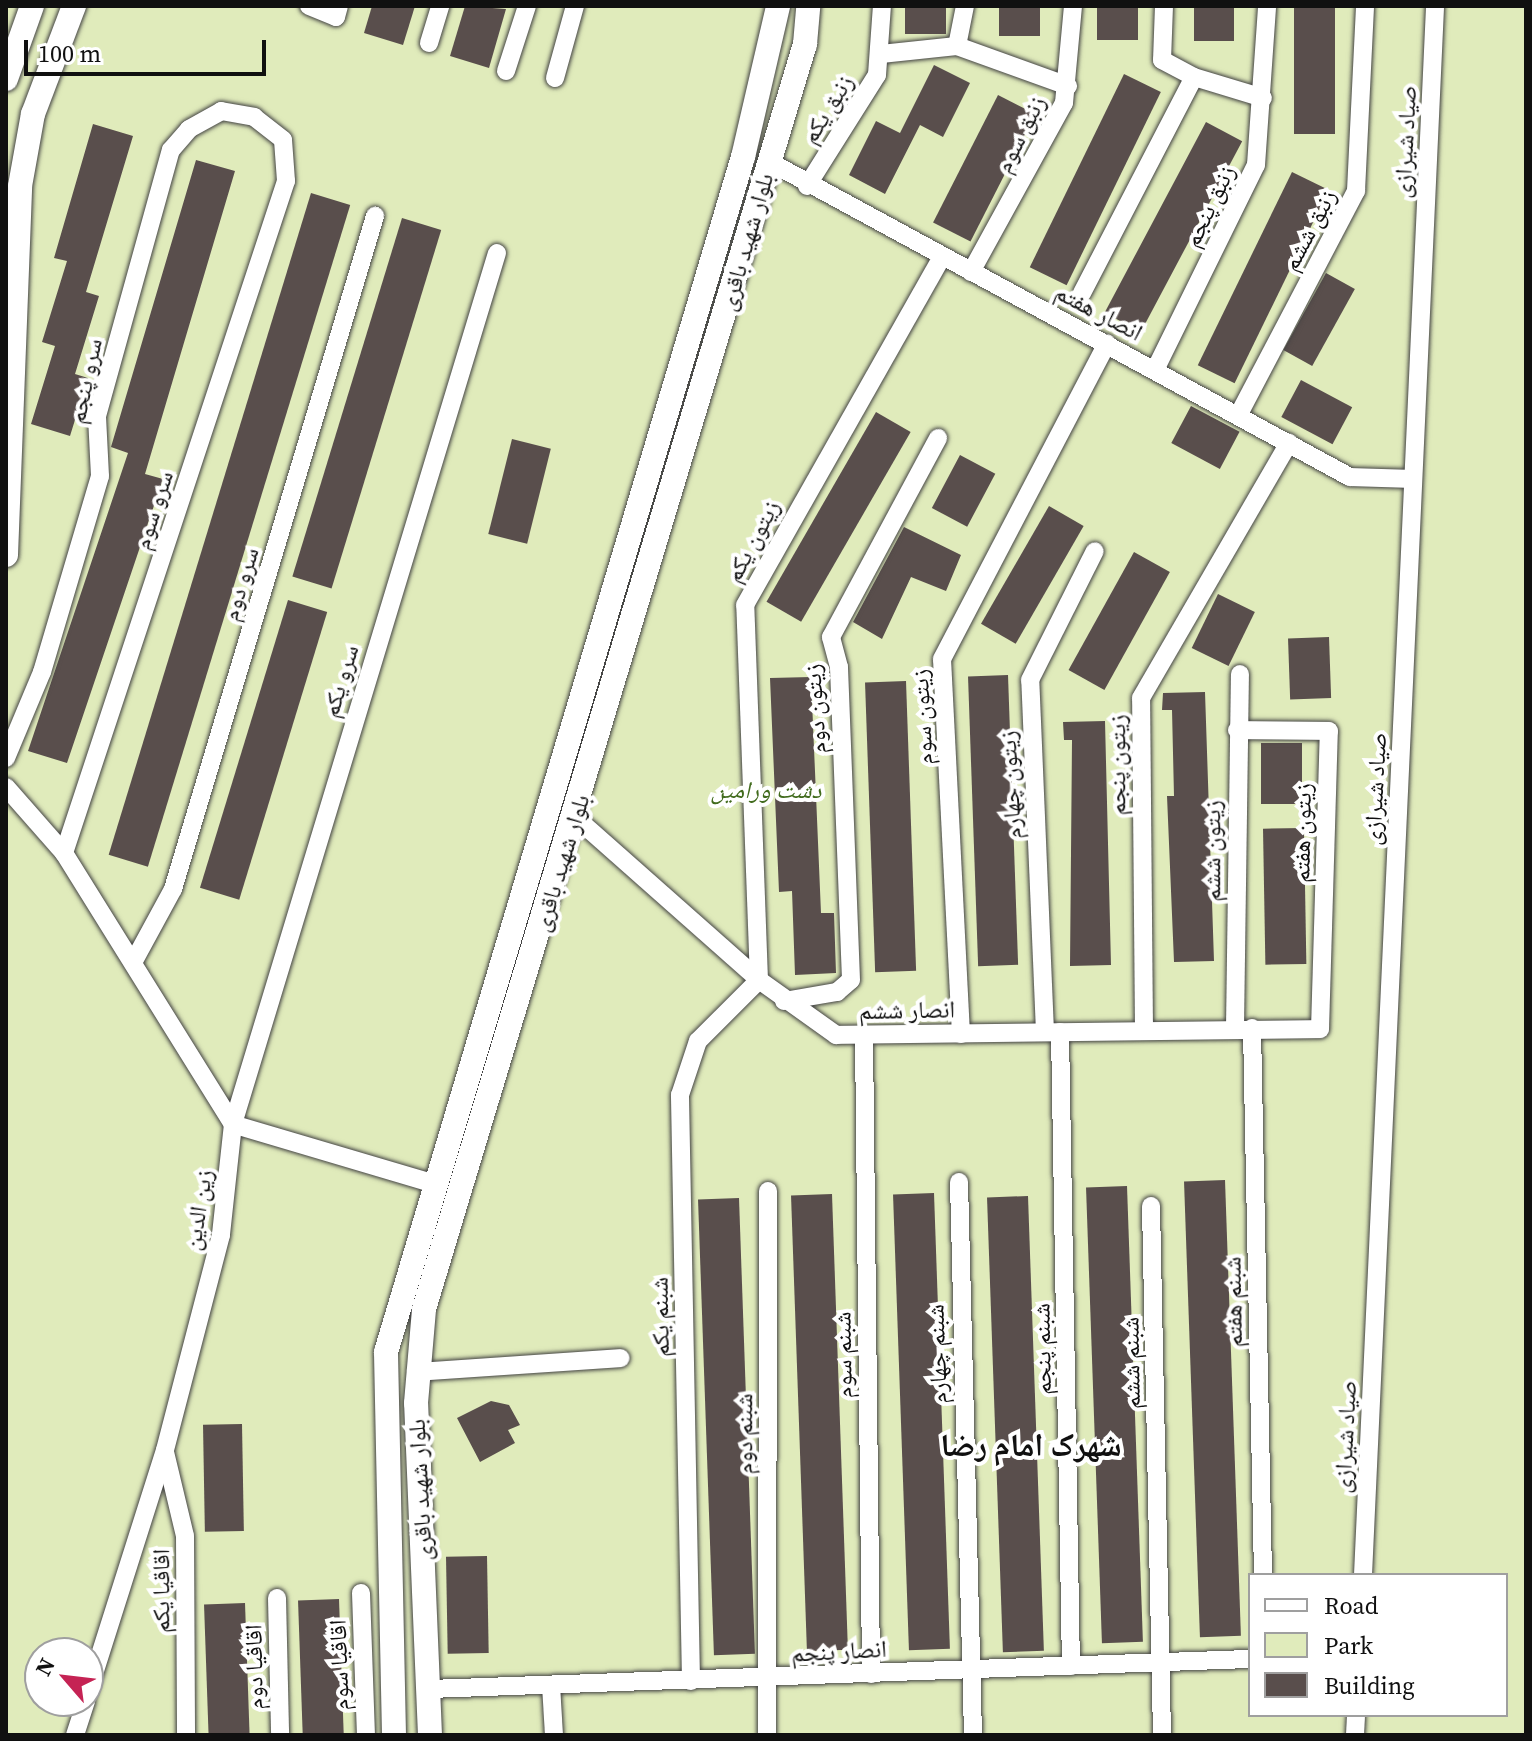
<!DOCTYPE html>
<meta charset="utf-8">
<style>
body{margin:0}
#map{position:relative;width:1532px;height:1741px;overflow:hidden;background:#fffaf3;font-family:"Source Serif 4","Noto Naskh Arabic",serif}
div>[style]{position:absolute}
.green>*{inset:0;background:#e0ebbb}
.building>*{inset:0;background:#594e4c;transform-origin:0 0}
.roads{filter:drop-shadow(0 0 2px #434343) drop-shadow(0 0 2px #434343)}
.minor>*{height:18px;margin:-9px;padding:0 9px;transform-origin:9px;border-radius:9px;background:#fff}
.tertiary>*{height:24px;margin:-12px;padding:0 12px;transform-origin:12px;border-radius:12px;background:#fff}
span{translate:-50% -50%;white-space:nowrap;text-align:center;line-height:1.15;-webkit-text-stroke:8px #fff;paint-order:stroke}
.street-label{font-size:24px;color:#101010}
.park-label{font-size:24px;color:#416b1d;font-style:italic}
.district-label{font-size:32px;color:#101010;font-weight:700}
.frame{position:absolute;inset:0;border:8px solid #101010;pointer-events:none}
.legend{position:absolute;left:1248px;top:1573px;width:260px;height:144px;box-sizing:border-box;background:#fff;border:2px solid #9f9f9f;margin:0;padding:10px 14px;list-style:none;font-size:24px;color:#101010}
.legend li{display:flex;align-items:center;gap:16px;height:40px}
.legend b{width:40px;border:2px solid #9f9f9f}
.north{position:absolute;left:24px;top:1637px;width:80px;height:80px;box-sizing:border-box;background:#fff;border:2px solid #9f9f9f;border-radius:50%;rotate:298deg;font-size:22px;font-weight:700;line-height:32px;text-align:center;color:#101010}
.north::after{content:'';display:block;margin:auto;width:28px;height:36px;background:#c52354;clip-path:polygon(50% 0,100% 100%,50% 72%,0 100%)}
.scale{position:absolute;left:24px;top:40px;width:242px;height:36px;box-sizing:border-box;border:4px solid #101010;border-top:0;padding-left:10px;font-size:24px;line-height:28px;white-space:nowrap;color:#101010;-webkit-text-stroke:6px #fff;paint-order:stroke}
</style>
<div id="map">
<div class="green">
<i style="clip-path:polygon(evenodd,6px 6px,1526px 6px,1526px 1735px,6px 1735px,6px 6px,1250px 1575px,1506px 1575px,1506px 1715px,1250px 1715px,1250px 1575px,6px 6px,40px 1653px,88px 1653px,88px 1701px,40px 1701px,40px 1653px)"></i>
</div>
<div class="building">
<i style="clip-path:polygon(372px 6px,415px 6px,403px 45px,364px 33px)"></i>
<i style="clip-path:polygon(465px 6px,506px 9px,489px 68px,450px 56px)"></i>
<i style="left:905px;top:6px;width:41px;height:28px"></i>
<i style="left:999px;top:6px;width:41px;height:30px"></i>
<i style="left:1097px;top:6px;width:41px;height:34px"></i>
<i style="left:1194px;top:6px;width:40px;height:35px"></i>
<i style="left:1294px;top:6px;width:41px;height:128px"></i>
<i style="clip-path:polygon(934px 65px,970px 83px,943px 137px,920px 125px,885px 194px,849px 175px,876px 121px,900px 133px)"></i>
<i style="left:1124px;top:74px;width:41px;height:215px;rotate:26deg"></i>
<i style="left:998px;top:95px;width:42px;height:143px;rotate:27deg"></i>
<i style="left:1206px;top:122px;width:41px;height:216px;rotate:28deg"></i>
<i style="clip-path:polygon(93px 124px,133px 136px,86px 292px,99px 296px,75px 374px,88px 378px,70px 436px,31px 424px,55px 346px,42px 342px,67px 261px,54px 258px)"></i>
<i style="clip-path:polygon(196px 160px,235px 171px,145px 474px,163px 479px,67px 763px,28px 751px,128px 453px,111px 447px)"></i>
<i style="left:1292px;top:172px;width:41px;height:215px;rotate:26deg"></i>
<i style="left:311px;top:193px;width:41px;height:692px;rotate:17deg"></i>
<i style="left:402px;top:218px;width:41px;height:375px;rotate:17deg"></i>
<i style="left:1326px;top:273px;width:33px;height:88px;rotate:29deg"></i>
<i style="left:1301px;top:380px;width:58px;height:42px;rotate:28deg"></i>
<i style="left:1191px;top:406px;width:55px;height:42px;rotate:28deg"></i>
<i style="left:876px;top:412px;width:40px;height:219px;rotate:30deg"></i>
<i style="left:512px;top:439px;width:40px;height:98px;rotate:14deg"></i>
<i style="left:960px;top:455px;width:40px;height:60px;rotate:28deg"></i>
<i style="left:1049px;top:506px;width:40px;height:136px;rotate:30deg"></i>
<i style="clip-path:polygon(904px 527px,961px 555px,946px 591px,911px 577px,882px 639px,853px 622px)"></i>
<i style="left:1134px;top:552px;width:41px;height:135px;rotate:29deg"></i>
<i style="left:1218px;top:594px;width:41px;height:60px;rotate:26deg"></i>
<i style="left:288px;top:600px;width:41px;height:301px;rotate:17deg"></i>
<i style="left:1329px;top:637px;width:61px;height:41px;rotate:88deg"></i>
<i style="left:1008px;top:675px;width:290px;height:40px;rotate:88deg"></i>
<i style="clip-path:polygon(811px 677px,821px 913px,834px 913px,836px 973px,795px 975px,792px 891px,779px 892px,770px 678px)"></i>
<i style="left:906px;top:681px;width:290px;height:41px;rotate:88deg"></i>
<i style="clip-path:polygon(1205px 692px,1214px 961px,1174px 962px,1167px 796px,1174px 796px,1172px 710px,1162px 710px,1163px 693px)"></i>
<i style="clip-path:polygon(1105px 721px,1111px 965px,1070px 966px,1072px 740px,1064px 740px,1063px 722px)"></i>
<i style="left:1261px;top:743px;width:41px;height:61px"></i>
<i style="left:1304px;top:828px;width:136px;height:41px;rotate:89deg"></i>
<i style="left:1225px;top:1180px;width:456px;height:41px;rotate:88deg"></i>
<i style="left:1127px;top:1186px;width:456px;height:41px;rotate:88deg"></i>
<i style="left:934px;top:1193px;width:456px;height:41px;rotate:88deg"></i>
<i style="left:832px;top:1194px;width:456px;height:41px;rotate:88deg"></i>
<i style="left:1028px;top:1196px;width:455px;height:41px;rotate:88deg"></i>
<i style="left:739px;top:1198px;width:456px;height:41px;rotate:88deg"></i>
<i style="clip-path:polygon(491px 1401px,509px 1405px,520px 1425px,508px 1430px,515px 1443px,480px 1462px,457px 1418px)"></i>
<i style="left:242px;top:1424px;width:107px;height:39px;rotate:89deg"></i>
<i style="left:487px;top:1556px;width:97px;height:41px;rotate:89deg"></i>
<i style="left:339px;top:1599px;width:136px;height:41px;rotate:88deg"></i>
<i style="left:245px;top:1603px;width:132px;height:41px;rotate:88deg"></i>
</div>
<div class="roads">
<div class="minor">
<i style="left:309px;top:6px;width:29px;rotate:22deg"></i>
<i style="left:336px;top:17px;width:11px;rotate:-75deg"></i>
<i style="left:1164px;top:6px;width:54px;rotate:92.1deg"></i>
<i style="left:1162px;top:60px;width:36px;rotate:28deg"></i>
<i style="left:429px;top:43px;width:39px;rotate:-73deg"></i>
<i style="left:957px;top:46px;width:118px;rotate:19.8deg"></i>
<i style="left:881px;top:54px;width:76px;rotate:-6deg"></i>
<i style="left:957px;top:46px;width:41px;rotate:-78.7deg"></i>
<i style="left:506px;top:71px;width:68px;rotate:-72.1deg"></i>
<i style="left:555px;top:78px;width:75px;rotate:-74.5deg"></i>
<i style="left:770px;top:162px;width:660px;rotate:28.51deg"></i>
<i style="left:1350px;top:477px;width:63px;rotate:1.8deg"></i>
<i style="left:807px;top:186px;width:131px;rotate:-57.8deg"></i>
<i style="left:877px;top:75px;width:69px;rotate:-85.9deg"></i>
<i style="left:971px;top:272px;width:193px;rotate:-61.2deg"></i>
<i style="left:1064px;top:103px;width:97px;rotate:-84.7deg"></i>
<i style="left:1082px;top:293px;width:243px;rotate:-62.6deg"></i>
<i style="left:1194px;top:77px;width:72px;rotate:16.9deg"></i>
<i style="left:1156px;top:368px;width:226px;rotate:-63.8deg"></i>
<i style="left:1256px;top:165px;width:159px;rotate:-86deg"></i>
<i style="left:1240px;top:412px;width:250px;rotate:-62.3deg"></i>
<i style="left:1356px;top:191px;width:185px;rotate:-87.2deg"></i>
<i style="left:6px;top:758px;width:93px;rotate:-67.3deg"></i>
<i style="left:42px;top:672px;width:204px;rotate:-73.5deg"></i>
<i style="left:100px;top:476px;width:60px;rotate:-92.9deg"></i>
<i style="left:97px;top:416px;width:276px;rotate:-74.5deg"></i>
<i style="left:171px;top:150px;width:28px;rotate:-49deg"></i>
<i style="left:189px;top:129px;width:37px;rotate:-29deg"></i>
<i style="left:221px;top:111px;width:34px;rotate:10deg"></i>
<i style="left:254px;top:117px;width:37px;rotate:38deg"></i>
<i style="left:283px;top:140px;width:41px;rotate:85.8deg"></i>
<i style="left:286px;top:181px;width:708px;rotate:108.28deg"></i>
<i style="left:6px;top:787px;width:88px;rotate:48.7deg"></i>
<i style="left:64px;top:853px;width:319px;rotate:58.1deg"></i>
<i style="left:233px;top:1124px;width:112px;rotate:96.2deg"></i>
<i style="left:221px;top:1235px;width:222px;rotate:104.6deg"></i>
<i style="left:165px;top:1450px;width:255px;rotate:107.6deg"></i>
<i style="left:575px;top:817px;width:246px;rotate:41.5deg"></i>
<i style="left:759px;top:980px;width:95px;rotate:35.5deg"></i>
<i style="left:836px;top:1035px;width:484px;rotate:-0.7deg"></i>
<i style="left:1320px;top:1029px;width:298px;rotate:-88.3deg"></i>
<i style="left:1329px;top:731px;width:92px;rotate:-179.4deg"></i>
<i style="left:135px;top:959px;width:80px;rotate:-61.5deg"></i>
<i style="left:173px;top:889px;width:703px;rotate:-73.29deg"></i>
<i style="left:784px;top:1001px;width:54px;rotate:-9.6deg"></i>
<i style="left:837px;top:992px;width:18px;rotate:-41deg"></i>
<i style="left:851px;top:980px;width:313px;rotate:-92.2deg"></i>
<i style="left:839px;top:667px;width:31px;rotate:-105deg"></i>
<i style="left:831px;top:637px;width:226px;rotate:-61.7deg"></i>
<i style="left:1235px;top:1028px;width:354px;rotate:-89.2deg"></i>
<i style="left:1252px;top:1028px;width:547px;rotate:88.85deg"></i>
<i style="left:1144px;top:1030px;width:332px;rotate:-90.5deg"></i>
<i style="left:1141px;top:698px;width:295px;rotate:-59.9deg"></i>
<i style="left:1045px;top:1032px;width:352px;rotate:-92.4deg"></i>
<i style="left:1030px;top:680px;width:144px;rotate:-63.3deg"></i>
<i style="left:1060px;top:1032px;width:634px;rotate:89.01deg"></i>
<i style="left:961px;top:1034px;width:375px;rotate:-92.9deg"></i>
<i style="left:942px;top:659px;width:356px;rotate:-62.4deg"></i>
<i style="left:864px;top:1035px;width:639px;rotate:89.37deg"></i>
<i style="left:959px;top:1182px;width:553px;rotate:88.55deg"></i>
<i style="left:435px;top:1184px;width:211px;rotate:-163.5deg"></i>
<i style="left:233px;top:1124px;width:910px;rotate:-73.14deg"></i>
<i style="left:1151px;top:1206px;width:529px;rotate:88.81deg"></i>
<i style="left:416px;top:1372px;width:205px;rotate:-3.9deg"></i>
<i style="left:165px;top:1452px;width:86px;rotate:76.6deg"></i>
<i style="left:185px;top:1536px;width:199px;rotate:89.7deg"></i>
<i style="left:1363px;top:1575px;width:1571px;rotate:-87.37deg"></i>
<i style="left:361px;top:1593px;width:142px;rotate:88deg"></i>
<i style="left:277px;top:1598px;width:137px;rotate:88.7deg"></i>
<i style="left:691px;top:1681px;width:586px;rotate:-91.08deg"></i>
<i style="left:680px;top:1095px;width:57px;rotate:-71.6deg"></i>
<i style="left:698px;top:1041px;width:86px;rotate:-45deg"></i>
<i style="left:759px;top:980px;width:375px;rotate:-92.1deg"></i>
<i style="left:745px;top:605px;width:400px;rotate:-60.5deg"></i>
<i style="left:551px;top:1685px;width:50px;rotate:86.6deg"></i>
<i style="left:430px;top:1689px;width:821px;rotate:-2.1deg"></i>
<i style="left:75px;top:1735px;width:36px;rotate:-72deg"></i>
<i style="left:767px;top:1735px;width:544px;rotate:-89.89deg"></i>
<i style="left:1355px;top:1735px;width:20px;rotate:-87deg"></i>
</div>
<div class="tertiary">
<i style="left:6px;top:79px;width:77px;rotate:-70.4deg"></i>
<i style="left:6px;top:555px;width:369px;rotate:-87.8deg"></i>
<i style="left:20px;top:186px;width:73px;rotate:-79.8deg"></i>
<i style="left:33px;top:114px;width:116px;rotate:-69.2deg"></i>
<i style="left:394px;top:1735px;width:383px;rotate:-91.2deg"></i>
<i style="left:386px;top:1352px;width:1247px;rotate:-73.37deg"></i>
<i style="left:743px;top:157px;width:155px;rotate:-76.9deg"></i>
<i style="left:430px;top:1735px;width:332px;rotate:-92.4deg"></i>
<i style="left:416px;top:1403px;width:94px;rotate:-85.1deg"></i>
<i style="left:424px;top:1309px;width:1321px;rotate:-73.24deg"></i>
<i style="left:805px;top:44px;width:38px;rotate:-85deg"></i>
</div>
</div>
<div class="street-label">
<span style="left:827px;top:109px;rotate:-58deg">زنبق یکم</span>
<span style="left:1020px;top:134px;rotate:-63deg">زنبق سوم</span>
<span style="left:1405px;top:142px;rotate:-87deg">صیاد شیرازی</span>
<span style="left:1209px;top:206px;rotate:-64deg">زنبق پنجم</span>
<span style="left:1309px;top:230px;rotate:-62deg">زنبق ششم</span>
<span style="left:746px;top:242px;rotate:-74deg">بلوار شهید باقری</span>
<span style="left:1099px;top:312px;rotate:28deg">انصار هفتم</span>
<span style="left:85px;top:381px;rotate:-78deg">سرو پنجم</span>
<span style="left:153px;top:510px;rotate:-72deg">سرو سوم</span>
<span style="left:752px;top:541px;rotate:-62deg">زیتون یکم</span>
<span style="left:240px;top:584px;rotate:-73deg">سرو دوم</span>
<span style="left:340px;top:681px;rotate:-73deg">سرو یکم</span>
<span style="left:815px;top:709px;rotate:-94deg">زیتون دوم</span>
<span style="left:922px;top:717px;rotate:-93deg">زیتون سوم</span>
<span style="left:1117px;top:765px;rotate:-90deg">زیتون پنجم</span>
<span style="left:1010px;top:785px;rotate:-93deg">زیتون چهارم</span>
<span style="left:1375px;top:789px;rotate:-87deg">صیاد شیرازی</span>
<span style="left:1302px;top:833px;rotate:-89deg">زیتون هفتم</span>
<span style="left:1212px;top:851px;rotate:-90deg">زیتون ششم</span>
<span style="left:561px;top:863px;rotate:-73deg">بلوار شهید باقری</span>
<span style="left:907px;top:1010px;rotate:-1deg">انصار ششم</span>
<span style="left:198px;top:1210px;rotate:-81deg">زین الدین</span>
<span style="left:1233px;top:1302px;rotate:-91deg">شبنم هفتم</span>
<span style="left:660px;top:1317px;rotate:-91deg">شبنم یکم</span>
<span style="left:1042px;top:1349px;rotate:-91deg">شبنم پنجم</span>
<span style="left:937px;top:1354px;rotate:-92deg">شبنم چهارم</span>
<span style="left:843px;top:1355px;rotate:-91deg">شبنم سوم</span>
<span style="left:1131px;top:1363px;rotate:-91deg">شبنم ششم</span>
<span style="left:744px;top:1434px;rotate:-90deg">شبنم دوم</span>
<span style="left:1345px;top:1437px;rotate:-87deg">صیاد شیرازی</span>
<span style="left:420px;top:1490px;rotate:-93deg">بلوار شهید باقری</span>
<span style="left:161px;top:1591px;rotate:-90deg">اقاقیا یکم</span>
<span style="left:839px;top:1651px;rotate:-3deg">انصار پنجم</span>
<span style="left:339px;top:1665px;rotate:-92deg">اقاقیا سوم</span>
<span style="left:254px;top:1667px;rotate:-91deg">اقاقیا دوم</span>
</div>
<div class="park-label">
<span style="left:766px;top:790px">دشت ورامین</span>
</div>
<div class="district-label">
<span style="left:1031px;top:1445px">شهرک امام رضا</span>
</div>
<div class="frame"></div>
<ul class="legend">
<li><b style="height:10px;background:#fff"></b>Road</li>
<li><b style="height:22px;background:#e0ebbb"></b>Park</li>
<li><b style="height:22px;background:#594e4c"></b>Building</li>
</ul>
<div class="north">N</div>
<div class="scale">100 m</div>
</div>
